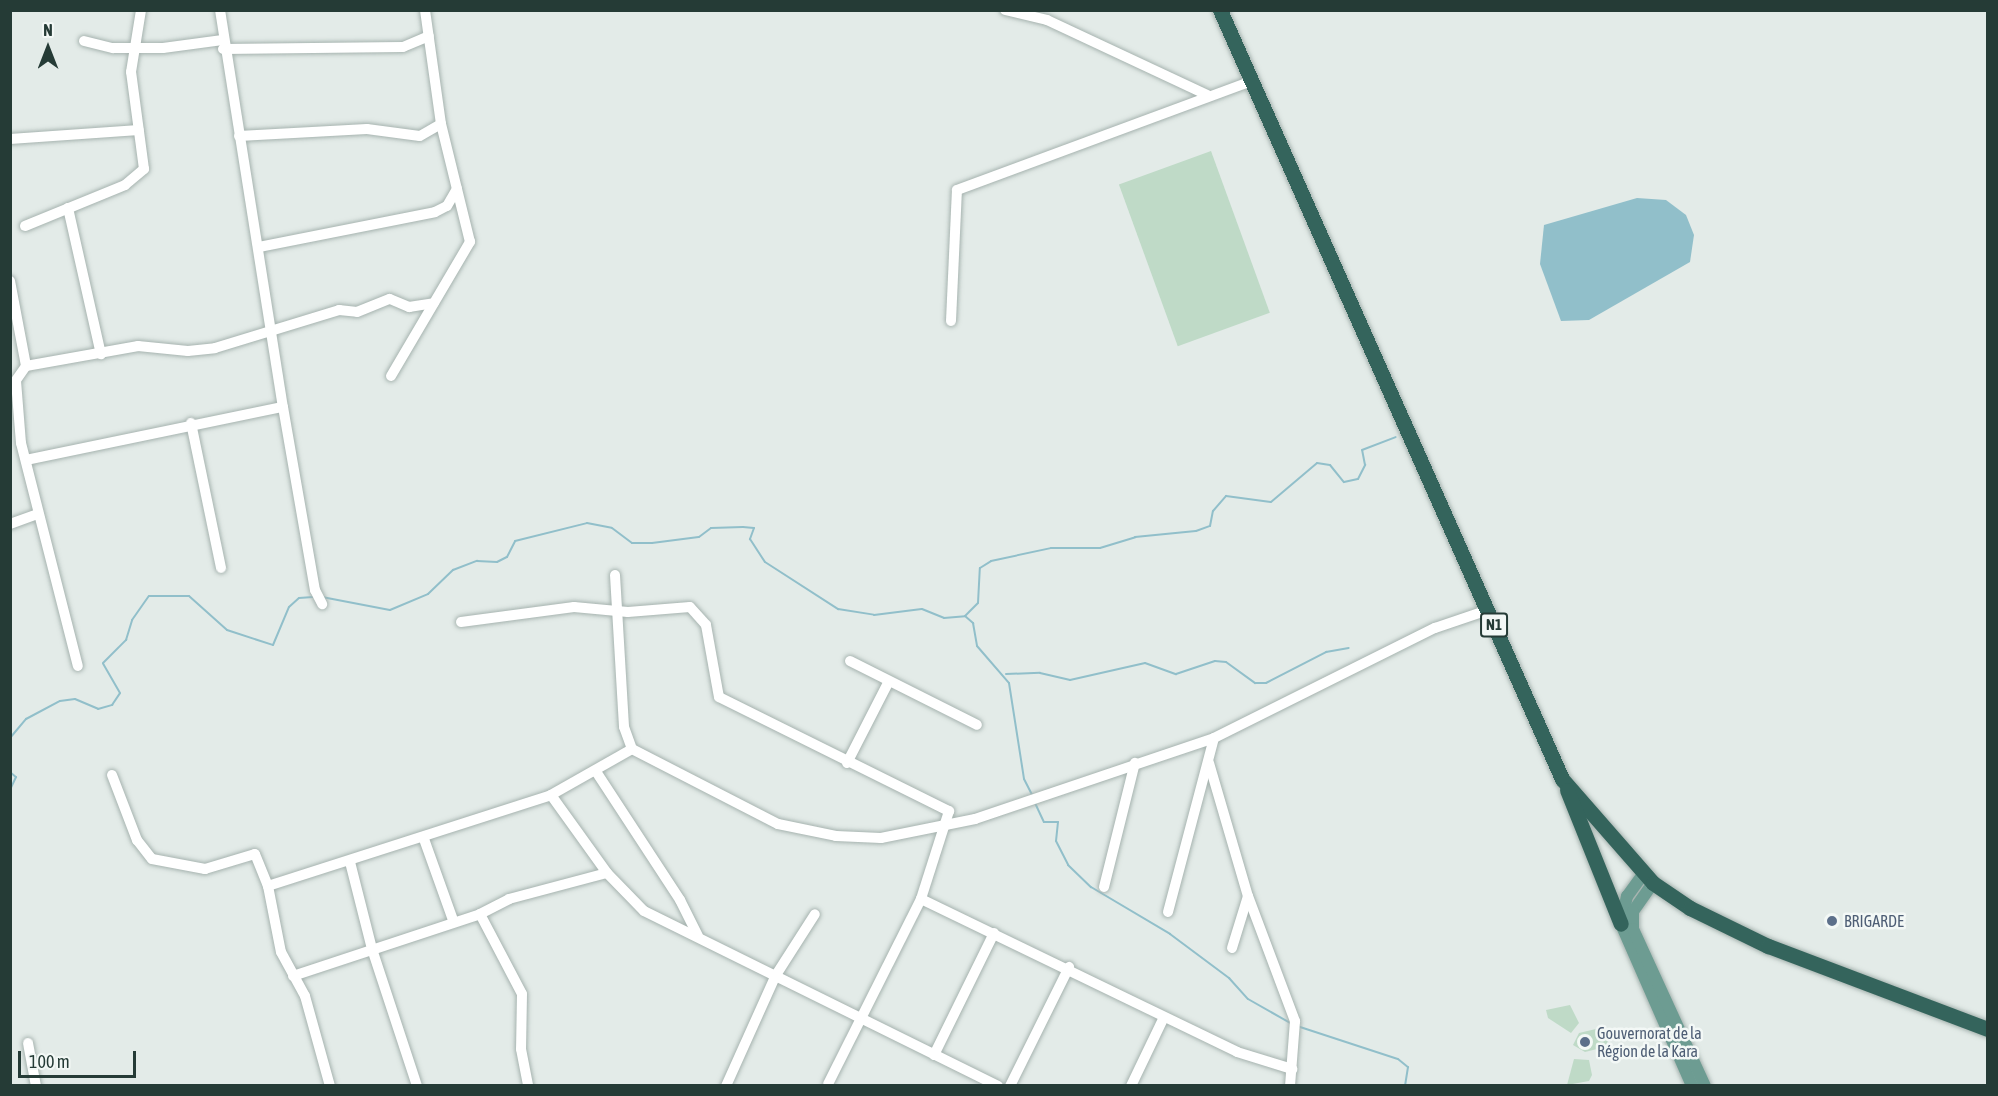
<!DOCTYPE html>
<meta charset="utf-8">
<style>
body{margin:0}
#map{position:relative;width:1998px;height:1096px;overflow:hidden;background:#e3ebe8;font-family:"Asap Condensed",sans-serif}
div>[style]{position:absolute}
.green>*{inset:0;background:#bfdac7;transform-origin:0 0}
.water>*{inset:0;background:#91bfca}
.stream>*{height:2px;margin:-1px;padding:0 1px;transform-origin:1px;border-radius:1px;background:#91bfca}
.roads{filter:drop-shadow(0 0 2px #a6b3af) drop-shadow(0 0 2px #a6b3af)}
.minor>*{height:10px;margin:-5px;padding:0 5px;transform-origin:5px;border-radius:5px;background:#fff}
.major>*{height:12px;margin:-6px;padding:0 6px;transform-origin:6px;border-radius:6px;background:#6d9c92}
.highway>*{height:15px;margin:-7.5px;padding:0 7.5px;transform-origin:7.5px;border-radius:7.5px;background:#34645c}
.dots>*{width:16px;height:16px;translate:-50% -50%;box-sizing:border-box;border:3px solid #f3f8f6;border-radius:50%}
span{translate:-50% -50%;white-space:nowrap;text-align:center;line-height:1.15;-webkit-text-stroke:5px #f3f8f6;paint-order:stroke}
.shield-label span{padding:2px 4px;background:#f3f8f6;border:2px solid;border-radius:4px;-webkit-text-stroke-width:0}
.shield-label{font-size:15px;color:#253b36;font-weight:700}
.service-label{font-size:16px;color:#4e5e75}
.left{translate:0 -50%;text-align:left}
.frame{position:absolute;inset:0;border:12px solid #253b36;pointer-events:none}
.north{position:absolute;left:18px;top:18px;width:60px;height:60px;-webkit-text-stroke:4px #f3f8f6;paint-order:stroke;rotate:0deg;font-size:16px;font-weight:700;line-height:24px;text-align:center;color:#253b36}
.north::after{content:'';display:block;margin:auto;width:21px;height:27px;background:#253b36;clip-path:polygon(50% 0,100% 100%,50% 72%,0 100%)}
.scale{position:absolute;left:18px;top:1051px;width:118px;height:27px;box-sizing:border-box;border:3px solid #253b36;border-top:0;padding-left:8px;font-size:18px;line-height:21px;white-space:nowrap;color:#253b36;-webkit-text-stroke:4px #f3f8f6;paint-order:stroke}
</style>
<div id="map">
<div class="green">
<i style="left:1211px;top:151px;width:172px;height:98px;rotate:70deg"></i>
<i style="clip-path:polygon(1570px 1005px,1579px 1023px,1571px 1033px,1548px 1018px,1546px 1010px)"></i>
<i style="clip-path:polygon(1600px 1028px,1611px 1035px,1605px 1047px,1585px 1052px,1573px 1045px,1579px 1033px)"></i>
<i style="clip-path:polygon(1574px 1059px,1589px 1060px,1592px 1075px,1589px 1081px,1567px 1085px)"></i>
</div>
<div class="water">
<i style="clip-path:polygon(1637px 198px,1666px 200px,1686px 215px,1694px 235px,1690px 262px,1589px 320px,1561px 321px,1540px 264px,1544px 225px)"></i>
</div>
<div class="stream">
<i style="left:322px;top:597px;width:69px;rotate:10.8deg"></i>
<i style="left:390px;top:610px;width:41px;rotate:-22.8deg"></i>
<i style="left:428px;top:594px;width:35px;rotate:-44deg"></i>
<i style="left:453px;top:570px;width:26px;rotate:-21deg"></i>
<i style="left:477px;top:561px;width:20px;rotate:3deg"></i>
<i style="left:497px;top:562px;width:11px;rotate:-27deg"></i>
<i style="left:507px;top:557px;width:18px;rotate:-63deg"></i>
<i style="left:515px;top:541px;width:74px;rotate:-14deg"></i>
<i style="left:587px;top:523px;width:25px;rotate:11deg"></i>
<i style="left:612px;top:528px;width:25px;rotate:37deg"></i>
<i style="left:632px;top:543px;width:20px"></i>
<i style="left:652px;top:543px;width:47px;rotate:-7.3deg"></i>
<i style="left:699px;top:537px;width:15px;rotate:-37deg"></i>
<i style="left:711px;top:528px;width:32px;rotate:-2deg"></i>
<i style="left:743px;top:527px;width:11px;rotate:5deg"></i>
<i style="left:754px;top:528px;width:12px;rotate:110deg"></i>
<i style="left:750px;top:539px;width:27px;rotate:57deg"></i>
<i style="left:765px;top:562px;width:87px;rotate:32.8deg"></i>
<i style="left:838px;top:609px;width:36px;rotate:9deg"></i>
<i style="left:874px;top:615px;width:48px;rotate:-7.1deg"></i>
<i style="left:922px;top:609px;width:24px;rotate:22deg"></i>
<i style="left:944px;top:618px;width:21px;rotate:-5deg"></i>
<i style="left:965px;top:616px;width:18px;rotate:-45deg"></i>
<i style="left:978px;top:603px;width:35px;rotate:-87deg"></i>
<i style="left:980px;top:568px;width:13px;rotate:-32deg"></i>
<i style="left:991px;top:561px;width:61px;rotate:-12.2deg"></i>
<i style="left:1051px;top:548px;width:49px"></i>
<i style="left:1100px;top:548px;width:37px;rotate:-17deg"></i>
<i style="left:1135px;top:537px;width:61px;rotate:-5.6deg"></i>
<i style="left:1196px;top:531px;width:15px;rotate:-20deg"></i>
<i style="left:1210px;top:526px;width:15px;rotate:-79deg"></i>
<i style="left:1213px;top:511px;width:20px;rotate:-49deg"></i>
<i style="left:1226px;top:496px;width:45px;rotate:7.6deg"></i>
<i style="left:1271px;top:502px;width:60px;rotate:-40.3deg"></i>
<i style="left:1317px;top:463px;width:13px;rotate:9deg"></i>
<i style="left:1330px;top:465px;width:22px;rotate:51deg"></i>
<i style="left:1344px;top:482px;width:14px;rotate:-12deg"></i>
<i style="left:1358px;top:479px;width:16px;rotate:-63deg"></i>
<i style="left:1365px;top:465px;width:15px;rotate:-101deg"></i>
<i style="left:1362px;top:450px;width:36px;rotate:-21deg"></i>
<i style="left:965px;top:616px;width:11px;rotate:41deg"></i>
<i style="left:973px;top:623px;width:23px;rotate:80deg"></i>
<i style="left:977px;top:646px;width:49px;rotate:49.1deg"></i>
<i style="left:1009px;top:683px;width:97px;rotate:81.1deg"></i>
<i style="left:1024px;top:779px;width:18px;rotate:63deg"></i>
<i style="left:1006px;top:674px;width:34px;rotate:-2deg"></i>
<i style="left:1040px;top:673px;width:31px;rotate:13deg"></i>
<i style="left:1070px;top:680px;width:77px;rotate:-12.8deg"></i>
<i style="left:1145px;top:663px;width:33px;rotate:20deg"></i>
<i style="left:1176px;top:674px;width:41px;rotate:-18.4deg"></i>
<i style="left:1215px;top:661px;width:11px;rotate:5deg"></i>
<i style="left:1226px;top:662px;width:36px;rotate:36deg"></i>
<i style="left:1255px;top:683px;width:11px"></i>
<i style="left:1266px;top:683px;width:68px;rotate:-27.3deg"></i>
<i style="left:1326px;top:652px;width:23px;rotate:-10deg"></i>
<i style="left:10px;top:738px;width:25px;rotate:-50deg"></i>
<i style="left:26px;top:719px;width:38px;rotate:-28deg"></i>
<i style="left:60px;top:701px;width:15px;rotate:-8deg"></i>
<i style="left:75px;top:699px;width:25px;rotate:23deg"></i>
<i style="left:98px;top:709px;width:15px;rotate:-16deg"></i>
<i style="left:112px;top:705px;width:14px;rotate:-56deg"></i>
<i style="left:120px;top:693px;width:34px;rotate:-120deg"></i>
<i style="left:103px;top:663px;width:33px;rotate:-45deg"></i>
<i style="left:126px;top:640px;width:21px;rotate:-73deg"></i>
<i style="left:132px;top:620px;width:29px;rotate:-55deg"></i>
<i style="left:149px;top:596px;width:40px"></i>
<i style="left:189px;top:596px;width:51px;rotate:41.8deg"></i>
<i style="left:227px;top:630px;width:48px;rotate:18.1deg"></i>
<i style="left:273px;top:645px;width:41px;rotate:-67.2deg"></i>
<i style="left:289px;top:607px;width:13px;rotate:-42deg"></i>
<i style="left:299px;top:598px;width:14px;rotate:-4deg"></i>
<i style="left:10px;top:772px;width:8px;rotate:40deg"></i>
<i style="left:16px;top:777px;width:14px;rotate:115deg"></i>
<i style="left:1035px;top:803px;width:21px;rotate:65deg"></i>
<i style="left:1044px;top:822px;width:14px"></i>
<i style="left:1058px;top:822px;width:19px;rotate:96deg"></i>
<i style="left:1056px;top:841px;width:27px;rotate:63deg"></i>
<i style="left:1068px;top:865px;width:32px;rotate:44deg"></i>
<i style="left:1091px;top:887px;width:92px;rotate:30.7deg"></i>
<i style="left:1170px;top:934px;width:74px;rotate:36.7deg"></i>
<i style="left:1229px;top:978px;width:28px;rotate:48deg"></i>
<i style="left:1248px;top:999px;width:51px;rotate:29.6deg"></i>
<i style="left:1297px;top:1026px;width:106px;rotate:18.1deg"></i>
<i style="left:1398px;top:1059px;width:13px;rotate:39deg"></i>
<i style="left:1408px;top:1067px;width:19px;rotate:99deg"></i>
</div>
<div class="roads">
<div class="minor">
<i style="left:220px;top:10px;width:402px;rotate:81deg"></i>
<i style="left:283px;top:407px;width:186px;rotate:80.1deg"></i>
<i style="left:315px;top:590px;width:16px;rotate:63deg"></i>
<i style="left:1005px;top:10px;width:43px;rotate:13.4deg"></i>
<i style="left:1047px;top:20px;width:177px;rotate:25.1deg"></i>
<i style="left:84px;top:41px;width:30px;rotate:14deg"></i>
<i style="left:113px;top:48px;width:50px"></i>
<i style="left:163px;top:48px;width:60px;rotate:-7.7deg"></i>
<i style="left:223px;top:49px;width:180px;rotate:-0.6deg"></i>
<i style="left:403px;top:47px;width:28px;rotate:-23deg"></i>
<i style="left:239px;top:136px;width:128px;rotate:-3.1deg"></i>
<i style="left:367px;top:129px;width:53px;rotate:7.5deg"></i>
<i style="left:420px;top:136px;width:24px;rotate:-30deg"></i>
<i style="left:10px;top:139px;width:129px;rotate:-4deg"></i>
<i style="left:68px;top:208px;width:150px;rotate:77.3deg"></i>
<i style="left:25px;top:226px;width:108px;rotate:-22.3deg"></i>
<i style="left:125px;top:185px;width:25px;rotate:-40deg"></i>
<i style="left:144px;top:169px;width:98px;rotate:-97.6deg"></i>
<i style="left:131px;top:72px;width:63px;rotate:-80.8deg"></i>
<i style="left:259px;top:247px;width:179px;rotate:-11.2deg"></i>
<i style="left:435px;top:212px;width:13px;rotate:-27deg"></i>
<i style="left:447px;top:206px;width:20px;rotate:-60deg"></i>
<i style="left:10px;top:281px;width:86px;rotate:79.3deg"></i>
<i style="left:26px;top:366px;width:24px;rotate:125deg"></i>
<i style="left:951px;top:321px;width:131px;rotate:-87.4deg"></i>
<i style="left:957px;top:190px;width:314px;rotate:-20.3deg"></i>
<i style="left:26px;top:366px;width:114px;rotate:-10.1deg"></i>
<i style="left:138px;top:346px;width:50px;rotate:5.7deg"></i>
<i style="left:188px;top:351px;width:27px;rotate:-6deg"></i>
<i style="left:215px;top:348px;width:130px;rotate:-17deg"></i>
<i style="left:339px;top:310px;width:18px;rotate:6deg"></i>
<i style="left:357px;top:312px;width:35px;rotate:-22deg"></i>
<i style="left:390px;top:299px;width:21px;rotate:23deg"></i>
<i style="left:409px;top:307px;width:25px;rotate:-9deg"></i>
<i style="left:391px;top:376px;width:156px;rotate:-59.5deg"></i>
<i style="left:470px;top:242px;width:122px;rotate:-103.8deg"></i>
<i style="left:441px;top:124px;width:115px;rotate:-98deg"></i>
<i style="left:16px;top:381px;width:62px;rotate:85.4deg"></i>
<i style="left:21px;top:443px;width:230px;rotate:75.7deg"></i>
<i style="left:191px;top:423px;width:148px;rotate:78.3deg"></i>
<i style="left:26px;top:460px;width:262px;rotate:-11.7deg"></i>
<i style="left:10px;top:524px;width:29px;rotate:-20deg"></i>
<i style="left:615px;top:575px;width:152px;rotate:86.6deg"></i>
<i style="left:624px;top:727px;width:23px;rotate:70deg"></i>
<i style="left:632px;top:749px;width:164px;rotate:27.2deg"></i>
<i style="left:778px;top:824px;width:59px;rotate:11.7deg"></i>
<i style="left:836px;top:836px;width:45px;rotate:2.5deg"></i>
<i style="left:881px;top:838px;width:96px;rotate:-11.4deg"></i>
<i style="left:975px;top:819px;width:252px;rotate:-18.7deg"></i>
<i style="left:1214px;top:738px;width:247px;rotate:-26.5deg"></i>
<i style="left:1435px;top:628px;width:56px;rotate:-18.8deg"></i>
<i style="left:461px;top:622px;width:114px;rotate:-7.6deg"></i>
<i style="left:574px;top:607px;width:54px;rotate:5.3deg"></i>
<i style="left:628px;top:612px;width:62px;rotate:-4.6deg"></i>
<i style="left:690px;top:607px;width:24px;rotate:48deg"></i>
<i style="left:706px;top:625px;width:73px;rotate:79.8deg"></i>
<i style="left:719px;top:697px;width:257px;rotate:26.4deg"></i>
<i style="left:949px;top:811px;width:92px;rotate:107.7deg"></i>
<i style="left:921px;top:899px;width:207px;rotate:116.7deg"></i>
<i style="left:850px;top:661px;width:142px;rotate:26.7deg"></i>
<i style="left:847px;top:763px;width:92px;rotate:-62.9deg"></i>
<i style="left:1209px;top:763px;width:139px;rotate:73.7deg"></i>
<i style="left:1248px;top:896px;width:134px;rotate:69.4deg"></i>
<i style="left:1295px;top:1021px;width:65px;rotate:94.4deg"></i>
<i style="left:597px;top:773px;width:152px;rotate:56.8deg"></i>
<i style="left:680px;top:900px;width:40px;rotate:63.4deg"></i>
<i style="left:112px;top:775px;width:70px;rotate:69deg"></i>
<i style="left:137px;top:840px;width:24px;rotate:52deg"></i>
<i style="left:152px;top:859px;width:54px;rotate:10.7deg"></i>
<i style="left:205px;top:869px;width:52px;rotate:-16.7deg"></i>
<i style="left:255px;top:854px;width:35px;rotate:68deg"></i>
<i style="left:268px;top:886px;width:67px;rotate:78.9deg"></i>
<i style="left:281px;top:952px;width:50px;rotate:61.4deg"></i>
<i style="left:305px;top:996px;width:93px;rotate:74.5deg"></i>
<i style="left:551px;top:795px;width:96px;rotate:54.3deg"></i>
<i style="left:607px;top:873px;width:53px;rotate:45.8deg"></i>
<i style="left:644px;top:911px;width:395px;rotate:26.3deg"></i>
<i style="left:424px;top:839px;width:86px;rotate:70.3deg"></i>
<i style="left:350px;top:862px;width:90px;rotate:75.8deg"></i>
<i style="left:372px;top:949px;width:144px;rotate:71.8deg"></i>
<i style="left:268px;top:886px;width:297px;rotate:-17.8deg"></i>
<i style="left:551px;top:795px;width:93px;rotate:-29.6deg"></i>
<i style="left:1104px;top:887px;width:128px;rotate:-76deg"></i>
<i style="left:921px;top:899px;width:351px;rotate:25.8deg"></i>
<i style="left:1237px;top:1052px;width:58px;rotate:17.2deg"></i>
<i style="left:1168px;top:912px;width:180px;rotate:-75.2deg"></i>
<i style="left:480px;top:914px;width:90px;rotate:62.3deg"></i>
<i style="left:522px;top:994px;width:55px;rotate:91deg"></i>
<i style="left:521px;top:1049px;width:38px;rotate:79deg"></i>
<i style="left:1232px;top:948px;width:54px;rotate:-72.9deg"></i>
<i style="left:293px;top:976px;width:197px;rotate:-18.3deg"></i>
<i style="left:480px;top:914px;width:33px;rotate:-27deg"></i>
<i style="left:509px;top:899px;width:101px;rotate:-14.9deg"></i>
<i style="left:28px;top:1043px;width:44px;rotate:79.5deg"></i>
<i style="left:934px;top:1055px;width:136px;rotate:-63.8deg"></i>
<i style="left:726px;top:1086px;width:122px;rotate:-65.8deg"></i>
<i style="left:776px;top:975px;width:72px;rotate:-57.4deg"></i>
<i style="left:1010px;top:1086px;width:133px;rotate:-63.6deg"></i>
<i style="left:1131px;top:1086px;width:76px;rotate:-64.4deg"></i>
</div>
<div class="major">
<i style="left:1644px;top:873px;width:29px;rotate:126deg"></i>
<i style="left:1627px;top:896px;width:29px;rotate:102deg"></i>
<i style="left:1621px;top:924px;width:177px;rotate:66.3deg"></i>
<i style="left:1653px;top:883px;width:35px;rotate:125deg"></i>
<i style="left:1633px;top:912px;width:17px;rotate:90deg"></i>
<i style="left:1633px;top:929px;width:173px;rotate:65.4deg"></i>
</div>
<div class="highway">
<i style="left:1220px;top:10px;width:842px;rotate:66.02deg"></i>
<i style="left:1562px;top:779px;width:138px;rotate:48.8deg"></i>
<i style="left:1653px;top:883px;width:45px;rotate:34deg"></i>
<i style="left:1690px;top:908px;width:87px;rotate:26deg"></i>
<i style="left:1768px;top:946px;width:235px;rotate:20.7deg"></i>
<i style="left:1567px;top:790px;width:144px;rotate:68.1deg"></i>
</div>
</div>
<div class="dots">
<i style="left:1832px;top:921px;background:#5c6f8a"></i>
<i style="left:1585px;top:1042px;background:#5c6f8a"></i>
</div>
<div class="shield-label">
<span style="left:1494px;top:625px">N1</span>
</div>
<div class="service-label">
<span class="left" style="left:1844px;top:921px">BRIGARDE</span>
<span class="left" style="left:1597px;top:1042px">Gouvernorat de la<br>Région de la Kara</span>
</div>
<div class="frame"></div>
<div class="north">N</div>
<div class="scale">100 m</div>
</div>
